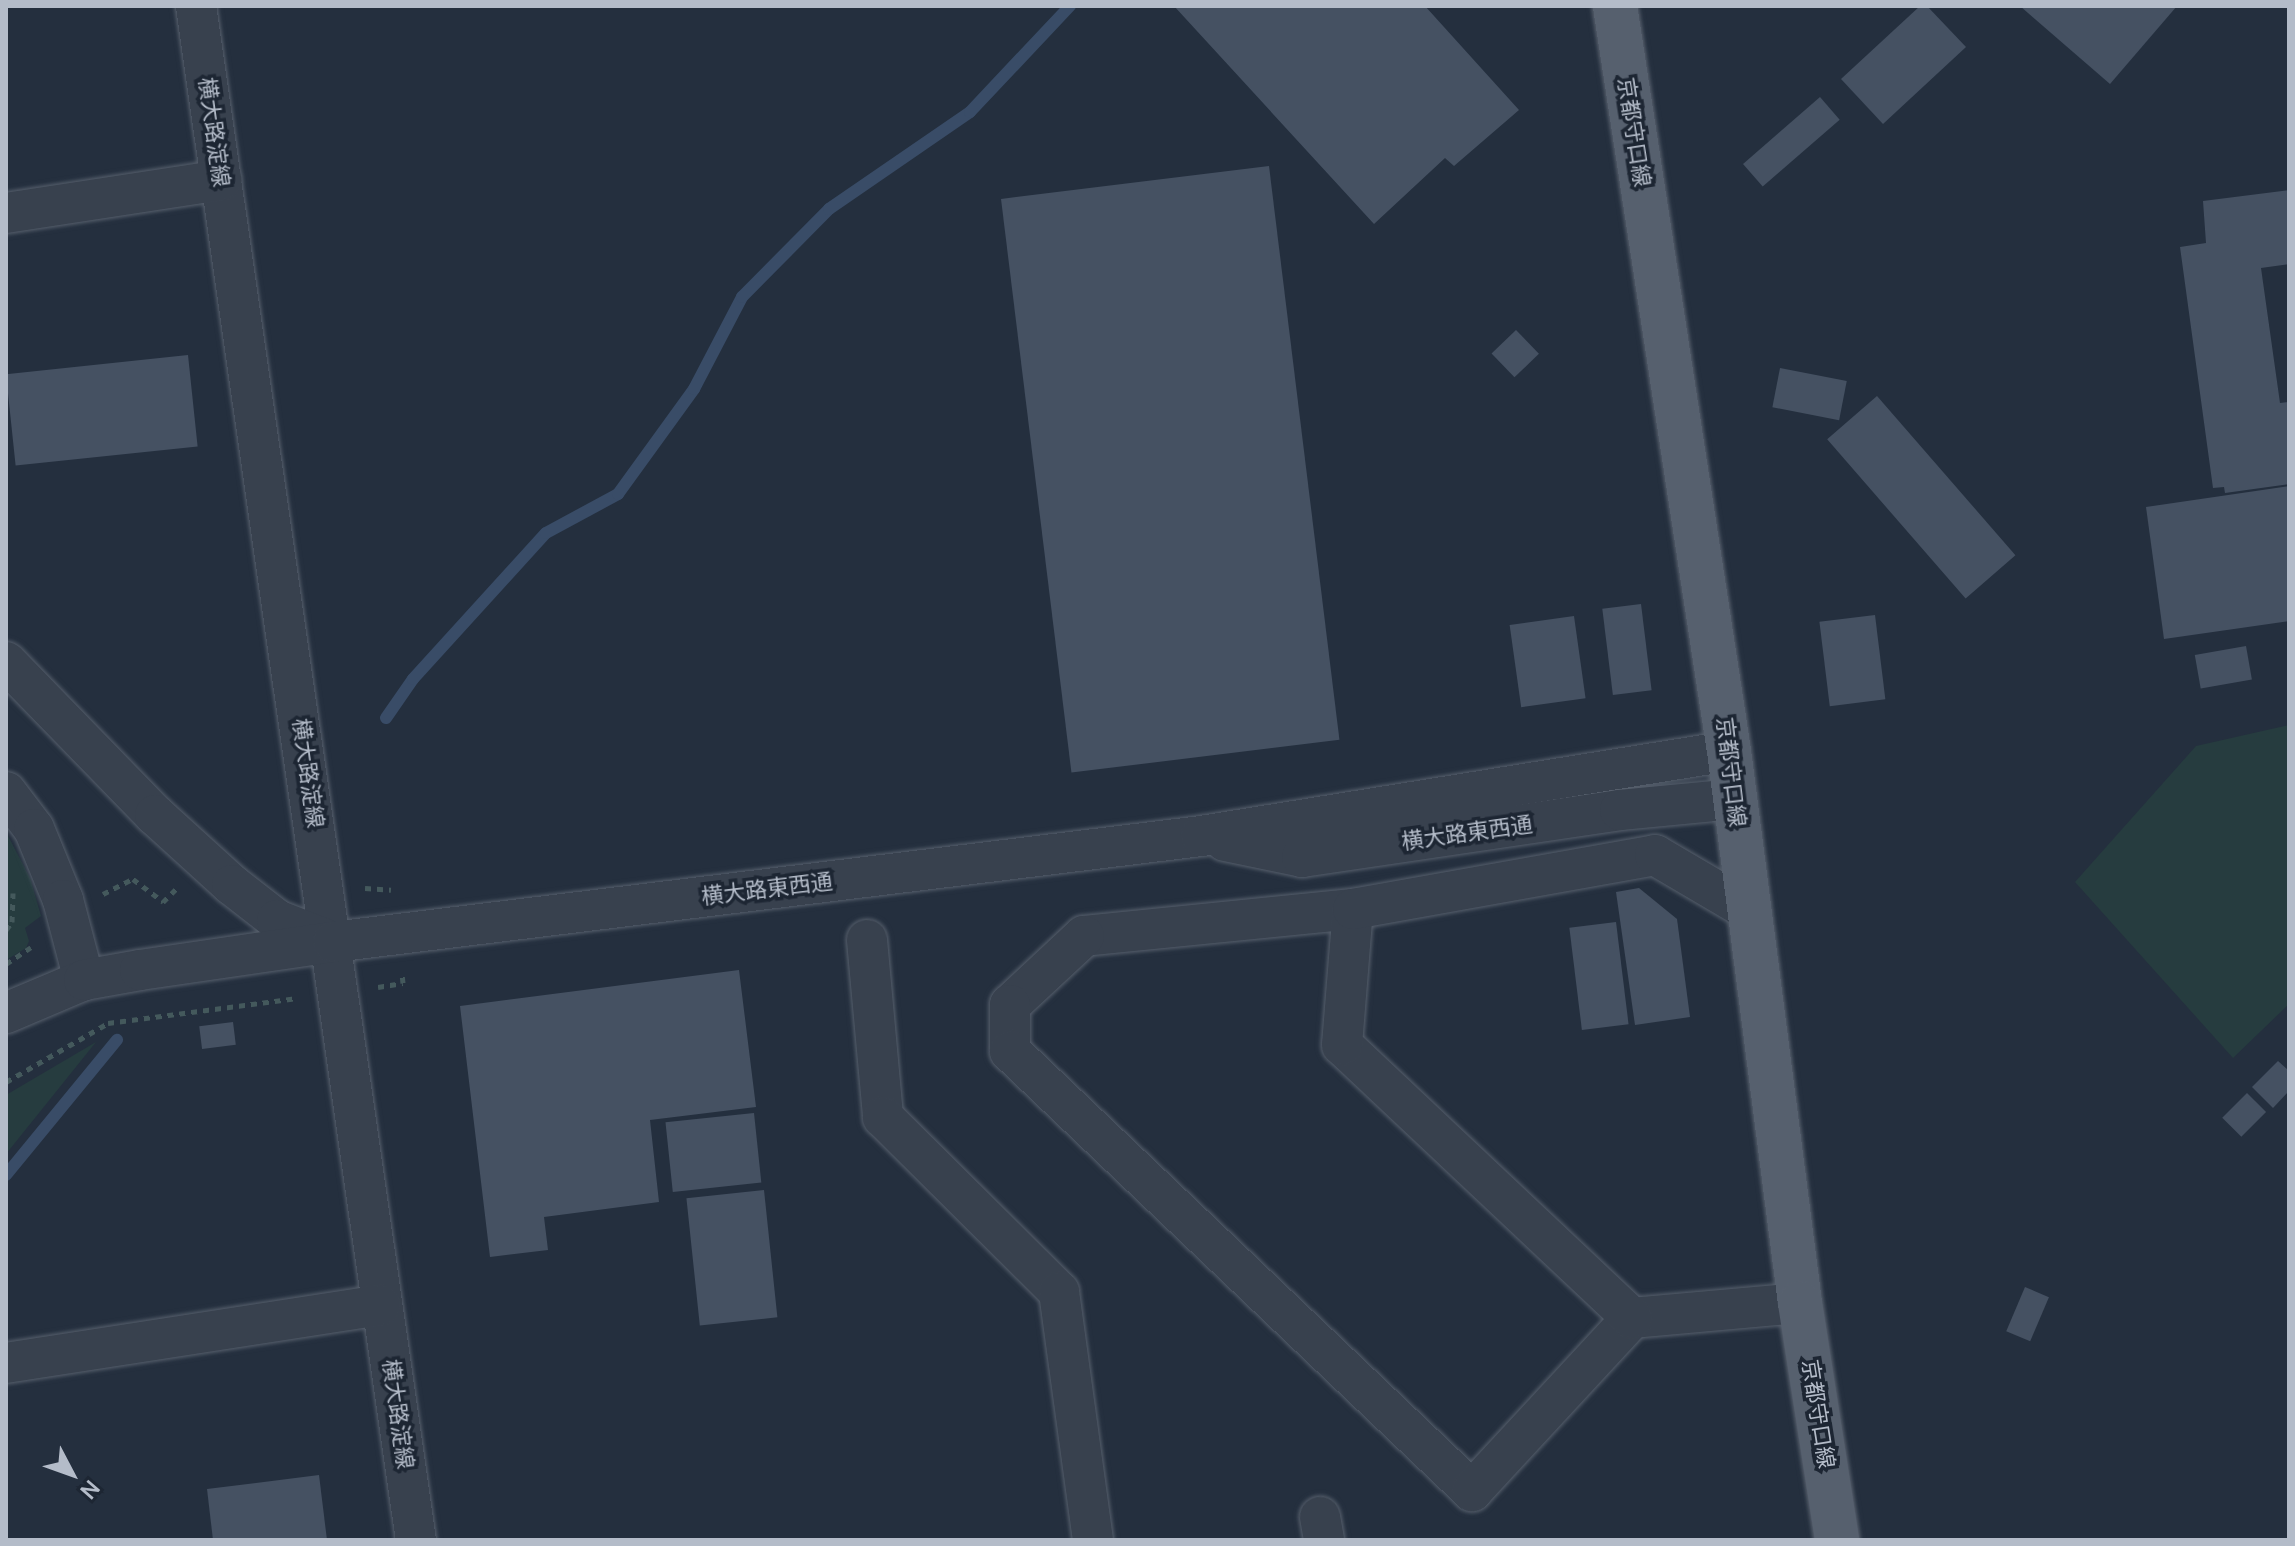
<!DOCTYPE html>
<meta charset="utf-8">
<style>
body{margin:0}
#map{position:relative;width:2295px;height:1546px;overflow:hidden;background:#242f3e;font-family:Manrope,"Noto Sans JP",sans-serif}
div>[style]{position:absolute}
.green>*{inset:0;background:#263c3f}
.stream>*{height:12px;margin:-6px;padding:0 6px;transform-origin:6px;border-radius:6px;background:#394c67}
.building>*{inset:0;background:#455162;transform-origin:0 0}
.path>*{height:5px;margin-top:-2.5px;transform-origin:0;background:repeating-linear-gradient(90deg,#44595c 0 6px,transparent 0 12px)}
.roads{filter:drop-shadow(0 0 2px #565f6c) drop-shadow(0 0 2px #565f6c)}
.minor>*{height:40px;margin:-20px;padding:0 20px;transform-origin:20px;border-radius:20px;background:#38414e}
.major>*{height:44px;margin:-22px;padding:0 22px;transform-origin:22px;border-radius:22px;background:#56606e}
span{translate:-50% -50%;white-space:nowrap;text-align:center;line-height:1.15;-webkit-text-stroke:7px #1d2633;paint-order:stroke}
.street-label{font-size:22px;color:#b4bcc9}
.frame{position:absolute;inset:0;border:8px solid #b4bcc9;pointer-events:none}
.north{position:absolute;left:32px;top:1434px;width:80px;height:80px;-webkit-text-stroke:6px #1d2633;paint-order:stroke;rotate:131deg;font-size:22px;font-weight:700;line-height:32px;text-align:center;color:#b4bcc9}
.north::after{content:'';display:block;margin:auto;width:28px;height:36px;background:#b4bcc9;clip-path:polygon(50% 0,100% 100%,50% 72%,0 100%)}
</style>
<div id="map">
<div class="green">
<i style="clip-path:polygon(2289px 725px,2289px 1004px,2233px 1058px,2075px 882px,2196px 746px)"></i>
<i style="clip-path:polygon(6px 832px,30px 878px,41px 916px,25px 928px,29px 941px,26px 948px,6px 960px)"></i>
<i style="clip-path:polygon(96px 1042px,6px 1154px,6px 1095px)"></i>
</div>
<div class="stream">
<i style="left:386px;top:718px;width:47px;rotate:-55.3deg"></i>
<i style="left:413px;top:679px;width:197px;rotate:-47.7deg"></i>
<i style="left:546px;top:533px;width:82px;rotate:-28.4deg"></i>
<i style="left:618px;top:494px;width:130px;rotate:-54.1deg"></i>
<i style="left:694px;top:389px;width:104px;rotate:-62.4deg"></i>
<i style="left:742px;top:297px;width:124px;rotate:-45.3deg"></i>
<i style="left:829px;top:209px;width:171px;rotate:-34.5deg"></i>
<i style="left:970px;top:112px;width:146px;rotate:-46.7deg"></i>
<i style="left:6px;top:1175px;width:175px;rotate:-50.6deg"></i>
</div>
<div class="building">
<i style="clip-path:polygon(1174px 6px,1425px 6px,1519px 110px,1454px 166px,1445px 158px,1374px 224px)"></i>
<i style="clip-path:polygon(1920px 6px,1927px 6px,1966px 47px,1883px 124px,1841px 79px)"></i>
<i style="clip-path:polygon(2020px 6px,2177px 6px,2110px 84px)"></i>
<i style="left:1820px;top:97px;width:30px;height:102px;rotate:49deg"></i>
<i style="left:1269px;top:166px;width:578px;height:270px;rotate:83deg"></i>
<i style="clip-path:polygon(2289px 190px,2289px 264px,2261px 268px,2280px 403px,2289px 402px,2289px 484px,2225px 493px,2224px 487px,2213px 488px,2180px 247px,2206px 243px,2203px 201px)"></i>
<i style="left:1516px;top:330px;width:33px;height:34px;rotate:46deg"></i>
<i style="left:188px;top:355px;width:92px;height:183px;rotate:84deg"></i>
<i style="left:1780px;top:368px;width:68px;height:40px;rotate:11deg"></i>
<i style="left:1877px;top:396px;width:211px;height:66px;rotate:49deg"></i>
<i style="clip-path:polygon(2289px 486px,2289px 621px,2164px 639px,2146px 507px)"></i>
<i style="left:1641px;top:604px;width:87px;height:39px;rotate:83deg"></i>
<i style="left:1875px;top:615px;width:85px;height:56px;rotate:83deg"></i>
<i style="left:1574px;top:616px;width:83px;height:65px;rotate:82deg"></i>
<i style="left:2246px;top:646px;width:34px;height:52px;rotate:80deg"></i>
<i style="clip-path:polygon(1639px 888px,1677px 919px,1690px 1017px,1635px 1025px,1616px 892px)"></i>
<i style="left:1616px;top:922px;width:103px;height:47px;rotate:83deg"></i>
<i style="clip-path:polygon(739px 970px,756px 1107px,650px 1120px,659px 1202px,544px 1217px,548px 1250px,490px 1257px,460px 1006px)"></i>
<i style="left:233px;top:1022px;width:23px;height:34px;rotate:83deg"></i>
<i style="clip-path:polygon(2278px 1061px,2289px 1071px,2289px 1091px,2273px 1108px,2252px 1087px)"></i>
<i style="left:2247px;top:1093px;width:27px;height:35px;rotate:45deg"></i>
<i style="left:754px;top:1113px;width:70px;height:89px;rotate:84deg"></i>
<i style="left:764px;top:1190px;width:128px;height:78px;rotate:84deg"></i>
<i style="left:2025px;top:1287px;width:26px;height:48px;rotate:23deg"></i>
<i style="clip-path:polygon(319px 1475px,327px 1540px,213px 1540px,207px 1489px)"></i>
</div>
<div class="path">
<i style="left:365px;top:888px;width:26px;rotate:4deg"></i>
<i style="left:103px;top:894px;width:34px;rotate:-27deg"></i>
<i style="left:133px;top:879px;width:38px;rotate:37deg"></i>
<i style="left:163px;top:902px;width:18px;rotate:-45deg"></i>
<i style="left:6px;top:930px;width:10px;rotate:-53deg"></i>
<i style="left:12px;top:922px;width:29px;rotate:-88deg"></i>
<i style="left:6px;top:964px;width:30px;rotate:-34deg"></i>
<i style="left:378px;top:987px;width:25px;rotate:-9deg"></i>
<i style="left:403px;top:983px;width:9px;rotate:-96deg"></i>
<i style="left:6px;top:1082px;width:118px;rotate:-30deg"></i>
<i style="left:108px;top:1023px;width:191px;rotate:-7.5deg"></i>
</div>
<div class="roads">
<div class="minor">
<i style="left:196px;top:6px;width:1550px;rotate:81.84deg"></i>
<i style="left:6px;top:213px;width:218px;rotate:-8.7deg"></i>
<i style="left:6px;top:662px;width:214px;rotate:45.8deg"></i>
<i style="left:155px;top:815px;width:104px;rotate:42.3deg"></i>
<i style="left:232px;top:885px;width:57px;rotate:37.9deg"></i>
<i style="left:277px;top:920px;width:60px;rotate:21.4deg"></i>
<i style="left:6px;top:792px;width:46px;rotate:52.9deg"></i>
<i style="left:34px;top:829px;width:77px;rotate:67.8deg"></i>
<i style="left:63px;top:900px;width:83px;rotate:75.3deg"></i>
<i style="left:1225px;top:841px;width:79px;rotate:11.7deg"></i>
<i style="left:1302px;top:857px;width:321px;rotate:-8.4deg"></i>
<i style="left:1620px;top:810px;width:116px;rotate:-5.5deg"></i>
<i style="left:1353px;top:909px;width:270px;rotate:174.3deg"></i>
<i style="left:1084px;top:936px;width:101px;rotate:137deg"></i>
<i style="left:1010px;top:1005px;width:46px;rotate:90deg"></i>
<i style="left:1010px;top:1051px;width:638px;rotate:43.6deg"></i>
<i style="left:1472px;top:1491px;width:236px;rotate:-47.2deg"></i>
<i style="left:1632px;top:1318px;width:169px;rotate:-5.1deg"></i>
<i style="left:867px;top:940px;width:178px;rotate:84.8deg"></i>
<i style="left:883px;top:1117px;width:248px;rotate:44.8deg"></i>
<i style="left:1059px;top:1292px;width:250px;rotate:82.2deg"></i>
<i style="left:6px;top:1013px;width:85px;rotate:-22.9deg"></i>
<i style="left:84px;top:980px;width:57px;rotate:-10.1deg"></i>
<i style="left:140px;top:970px;width:195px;rotate:-8.3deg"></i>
<i style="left:333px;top:942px;width:874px;rotate:-6.96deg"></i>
<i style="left:1201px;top:836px;width:535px;rotate:-9.15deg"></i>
<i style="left:1632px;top:1318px;width:398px;rotate:-136.7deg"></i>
<i style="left:1342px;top:1045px;width:136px;rotate:-85.4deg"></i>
<i style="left:1353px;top:909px;width:307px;rotate:-10.1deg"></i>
<i style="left:1655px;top:855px;width:107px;rotate:30.4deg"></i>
<i style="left:6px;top:1363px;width:379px;rotate:-8.8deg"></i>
<i style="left:1320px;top:1517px;width:23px;rotate:80deg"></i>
</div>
<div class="major">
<i style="left:1615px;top:6px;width:754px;rotate:81.3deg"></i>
<i style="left:1729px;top:751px;width:557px;rotate:82.67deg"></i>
<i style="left:1800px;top:1303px;width:240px;rotate:81.1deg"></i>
</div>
</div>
<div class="street-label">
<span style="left:214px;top:132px;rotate:82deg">横大路淀線</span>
<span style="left:1634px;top:132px;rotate:81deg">京都守口線</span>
<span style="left:1731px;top:772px;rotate:83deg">京都守口線</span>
<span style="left:308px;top:773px;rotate:82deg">横大路淀線</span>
<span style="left:1467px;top:833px;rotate:-8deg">横大路東西通</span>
<span style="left:767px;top:889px;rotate:-7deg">横大路東西通</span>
<span style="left:398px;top:1414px;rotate:82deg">横大路淀線</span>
<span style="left:1818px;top:1414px;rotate:81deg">京都守口線</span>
</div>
<div class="frame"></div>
<div class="north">N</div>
</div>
